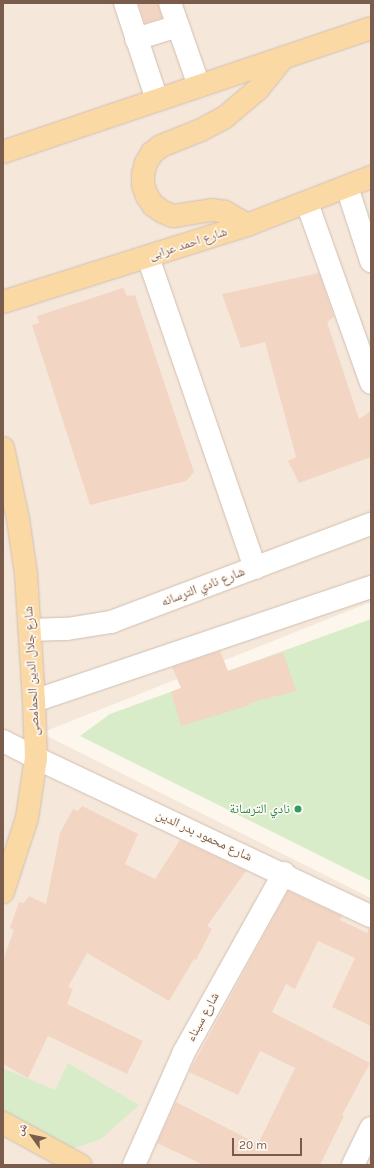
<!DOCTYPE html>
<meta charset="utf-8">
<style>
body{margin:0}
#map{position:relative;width:374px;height:1168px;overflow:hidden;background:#fdf6ec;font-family:Karla,"Noto Naskh Arabic",sans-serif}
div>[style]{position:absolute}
.residential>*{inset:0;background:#f5e8da}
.green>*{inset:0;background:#d8ecc9}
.building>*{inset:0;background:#f3d5c3}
.roads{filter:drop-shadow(0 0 1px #d1beb0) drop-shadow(0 0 1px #d1beb0)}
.minor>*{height:22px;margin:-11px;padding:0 11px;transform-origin:11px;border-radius:11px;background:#fff}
.major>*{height:22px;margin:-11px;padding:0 11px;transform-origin:11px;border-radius:11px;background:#fbd9a5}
.dots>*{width:11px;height:11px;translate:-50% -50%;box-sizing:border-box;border:2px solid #fffaf3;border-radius:50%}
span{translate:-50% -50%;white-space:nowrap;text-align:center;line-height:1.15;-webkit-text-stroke:3px #fffaf3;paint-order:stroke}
.street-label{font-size:13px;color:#7a5c4d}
.leisure-label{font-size:13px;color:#27864d}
.right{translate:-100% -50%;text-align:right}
.frame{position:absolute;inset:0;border:4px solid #7a5c4d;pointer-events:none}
.north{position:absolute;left:12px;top:1116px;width:40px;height:40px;-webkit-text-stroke:3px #fffaf3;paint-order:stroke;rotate:303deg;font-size:11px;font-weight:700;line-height:16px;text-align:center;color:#7a5c4d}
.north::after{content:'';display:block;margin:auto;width:14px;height:18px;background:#7a5c4d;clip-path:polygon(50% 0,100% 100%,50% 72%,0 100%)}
.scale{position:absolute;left:232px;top:1138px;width:70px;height:18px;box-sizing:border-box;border:2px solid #7a5c4d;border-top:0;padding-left:5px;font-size:12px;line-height:14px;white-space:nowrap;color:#7a5c4d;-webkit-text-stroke:3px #fffaf3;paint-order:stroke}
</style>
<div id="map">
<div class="residential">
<i style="clip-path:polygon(3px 3px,371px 3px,371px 602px,41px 733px,371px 898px,371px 1165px,3px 1165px)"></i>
</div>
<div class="green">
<i style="clip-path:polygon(371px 619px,371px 881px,80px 736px,110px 714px)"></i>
<i style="clip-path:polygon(68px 1063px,139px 1105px,101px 1139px,65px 1151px,3px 1117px,3px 1068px,55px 1090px)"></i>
</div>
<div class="building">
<i style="clip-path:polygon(138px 3px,158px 3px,162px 18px,145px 23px)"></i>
<i style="clip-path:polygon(319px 273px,334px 317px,327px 322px,359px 419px,371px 411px,371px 457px,299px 483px,288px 461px,296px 457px,265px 342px,241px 348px,222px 294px)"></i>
<i style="clip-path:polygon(123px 288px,127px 296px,135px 295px,194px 472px,186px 481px,90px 505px,32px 325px,39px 323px,37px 316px)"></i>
<i style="clip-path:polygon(220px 651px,228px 671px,283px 652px,296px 691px,249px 703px,250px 705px,181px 726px,171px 692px,181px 688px,172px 667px)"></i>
<i style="clip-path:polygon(82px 806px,138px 834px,125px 864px,155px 879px,180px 840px,246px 871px,207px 926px,212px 929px,196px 960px,194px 959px,169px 1001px,87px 953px,68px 987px,73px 989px,67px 1004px,143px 1041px,127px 1074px,48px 1036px,28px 1078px,3px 1064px,3px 960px,14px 930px,10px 928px,19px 902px,24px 903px,29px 896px,46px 904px,60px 833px,73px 809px,78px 811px)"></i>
<i style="clip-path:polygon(288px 891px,342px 916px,340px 920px,367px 933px,369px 928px,371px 928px,371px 1026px,332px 1007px,355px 958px,318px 941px,295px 989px,286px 984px,272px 1012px,370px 1063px,342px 1115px,344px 1116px,320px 1165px,204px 1165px,157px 1143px,176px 1102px,258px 1144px,295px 1068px,260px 1051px,238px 1095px,189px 1072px)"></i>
</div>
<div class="roads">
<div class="minor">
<i style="left:125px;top:3px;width:102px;rotate:71.7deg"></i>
<i style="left:170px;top:3px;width:88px;rotate:70.7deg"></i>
<i style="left:136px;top:39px;width:44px;rotate:-17.2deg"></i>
<i style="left:347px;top:187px;width:78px;rotate:72deg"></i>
<i style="left:307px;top:203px;width:191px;rotate:70.4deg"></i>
<i style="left:148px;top:257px;width:329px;rotate:71deg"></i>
<i style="left:30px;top:630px;width:37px;rotate:-2deg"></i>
<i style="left:67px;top:629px;width:45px;rotate:-9deg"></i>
<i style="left:111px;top:622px;width:278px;rotate:-20.7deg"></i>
<i style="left:34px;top:701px;width:356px;rotate:-18.7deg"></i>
<i style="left:3px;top:741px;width:37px;rotate:27deg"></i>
<i style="left:36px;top:758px;width:370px;rotate:25.3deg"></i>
<i style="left:134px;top:1165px;width:124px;rotate:-66.1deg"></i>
<i style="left:184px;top:1052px;width:205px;rotate:-60.8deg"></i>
<i style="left:353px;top:1165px;width:41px;rotate:-64.1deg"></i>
</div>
<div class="major">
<i style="left:3px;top:152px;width:388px;rotate:-18.6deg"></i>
<i style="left:247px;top:225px;width:26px;rotate:-149deg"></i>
<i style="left:225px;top:212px;width:13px;rotate:-171deg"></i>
<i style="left:212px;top:210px;width:39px;rotate:171deg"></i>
<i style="left:173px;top:216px;width:11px;rotate:-158deg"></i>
<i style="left:163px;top:212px;width:12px;rotate:-145deg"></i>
<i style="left:153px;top:205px;width:11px;rotate:-124deg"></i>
<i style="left:147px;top:196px;width:12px;rotate:-110deg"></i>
<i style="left:143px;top:185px;width:11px;rotate:-90deg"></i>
<i style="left:143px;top:174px;width:11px;rotate:-75deg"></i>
<i style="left:146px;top:163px;width:12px;rotate:-59deg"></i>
<i style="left:152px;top:153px;width:11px;rotate:-38deg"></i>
<i style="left:161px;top:146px;width:43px;rotate:-21.8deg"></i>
<i style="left:201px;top:130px;width:26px;rotate:-28deg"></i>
<i style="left:224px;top:118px;width:45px;rotate:-40.5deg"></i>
<i style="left:258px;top:89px;width:40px;rotate:-51deg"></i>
<i style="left:3px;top:302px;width:256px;rotate:-17.5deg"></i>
<i style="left:247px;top:225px;width:133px;rotate:-21.2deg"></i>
<i style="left:3px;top:448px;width:73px;rotate:78.1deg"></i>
<i style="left:18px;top:519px;width:56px;rotate:81.7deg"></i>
<i style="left:26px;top:574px;width:127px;rotate:86.4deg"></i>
<i style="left:34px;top:701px;width:57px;rotate:88deg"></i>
<i style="left:36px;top:758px;width:61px;rotate:98.5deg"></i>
<i style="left:27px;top:818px;width:78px;rotate:108deg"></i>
<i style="left:3px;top:1123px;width:88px;rotate:28.6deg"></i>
</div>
</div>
<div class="dots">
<i style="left:298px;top:809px;background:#2e9e5b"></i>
</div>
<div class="street-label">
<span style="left:188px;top:244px;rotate:-18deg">شارع احمد عرابى</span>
<span style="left:203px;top:587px;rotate:-21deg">شارع نادي الترسانه</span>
<span style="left:32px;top:671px;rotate:-93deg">شارع جلال الدين الحمامصى</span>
<span style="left:204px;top:836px;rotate:25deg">شارع محمود بدر الدين</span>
<span style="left:203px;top:1017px;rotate:-61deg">شارع سيناء</span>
</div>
<div class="leisure-label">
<span class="right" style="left:290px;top:809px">نادي الترسانة</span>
</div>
<div class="frame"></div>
<div class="north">ش</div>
<div class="scale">20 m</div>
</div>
